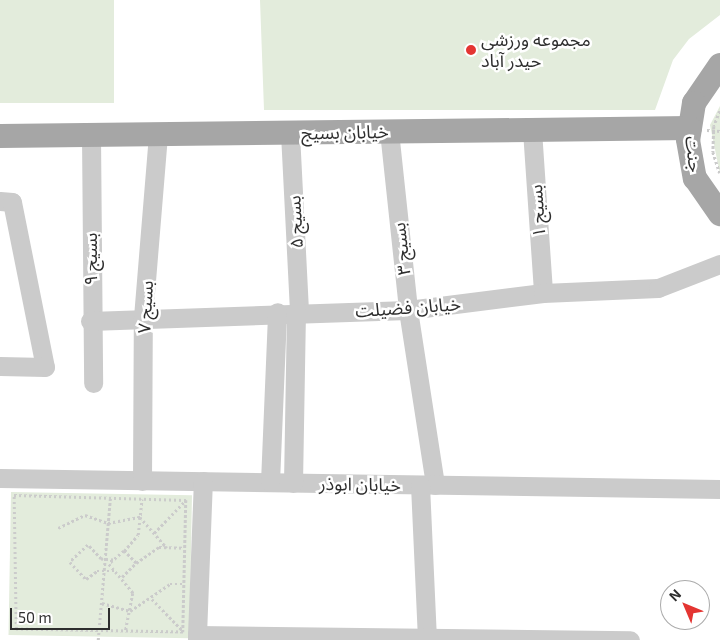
<!DOCTYPE html>
<meta charset="utf-8">
<style>
body{margin:0}
#map{position:relative;width:720px;height:640px;overflow:hidden;background:#fff;font-family:"Exo 2","Noto Sans Arabic",sans-serif}
div>[style]{position:absolute}
.green>*{inset:0;background:#e3ecdc;transform-origin:0 0}
.path>*{height:2.5px;margin-top:-1.25px;transform-origin:0;background:repeating-linear-gradient(90deg,#cbcbcb 0 2.5px,transparent 0 5px)}
.minor>*{height:19px;margin:-9.5px;padding:0 9.5px;transform-origin:9.5px;border-radius:9.5px;background:#cbcbcb}
.major>*{height:24px;margin:-12px;padding:0 12px;transform-origin:12px;border-radius:12px;background:#a6a6a6}
.dots>*{width:14px;height:14px;translate:-50% -50%;box-sizing:border-box;border:2px solid #fff;border-radius:50%}
span{translate:-50% -50%;white-space:nowrap;text-align:center;line-height:1.15;-webkit-text-stroke:5px #fff;paint-order:stroke}
.poi-label{font-size:18px;color:#2e2e2e}
.left{translate:0 -50%;text-align:left}
.street-label{font-size:18px;color:#2e2e2e}
.north{position:absolute;left:660px;top:580px;width:50px;height:50px;box-sizing:border-box;background:#fff;border:1px solid #ababab;border-radius:50%;rotate:315deg;font-size:14px;font-weight:700;line-height:20px;text-align:center;color:#2e2e2e}
.north::after{content:'';display:block;margin:auto;width:18px;height:22px;background:#e43532;clip-path:polygon(50% 0,100% 100%,50% 72%,0 100%)}
.scale{position:absolute;left:10px;top:608px;width:100px;height:22px;box-sizing:border-box;border:2px solid #2e2e2e;border-top:0;padding-left:6px;font-size:15px;line-height:18px;white-space:nowrap;color:#2e2e2e;-webkit-text-stroke:4px #fff;paint-order:stroke}
</style>
<div id="map">
<div class="green">
<i style="left:0;top:0;width:114px;height:103px"></i>
<i style="clip-path:polygon(260px 0,720px 0,720px 15px,689px 39px,673px 60px,655px 110px,264px 110px)"></i>
<i style="clip-path:polygon(720px 106px,720px 174px,710px 125px)"></i>
<i style="left:11px;top:492px;width:181px;height:143px;rotate:1deg"></i>
</div>
<div class="path">
<i style="left:720px;top:111px;width:16px;rotate:112deg"></i>
<i style="left:714px;top:126px;width:26px;rotate:92deg"></i>
<i style="left:713px;top:152px;width:22px;rotate:72deg"></i>
<i style="left:707px;top:130px;width:13px;rotate:4deg"></i>
<i style="left:14px;top:495px;width:172px;rotate:1.7deg"></i>
<i style="left:186px;top:500px;width:132px;rotate:91.3deg"></i>
<i style="left:183px;top:632px;width:167px;rotate:-179deg"></i>
<i style="left:16px;top:629px;width:134px;rotate:-90.9deg"></i>
<i style="left:58px;top:528px;width:30px;rotate:-26deg"></i>
<i style="left:85px;top:515px;width:24px;rotate:19deg"></i>
<i style="left:108px;top:523px;width:33px;rotate:-11deg"></i>
<i style="left:140px;top:517px;width:41px;rotate:48.9deg"></i>
<i style="left:154px;top:533px;width:46px;rotate:-45.9deg"></i>
<i style="left:124px;top:551px;width:21px;rotate:-49deg"></i>
<i style="left:138px;top:535px;width:36px;rotate:-84deg"></i>
<i style="left:113px;top:560px;width:12px;rotate:-175deg"></i>
<i style="left:101px;top:559px;width:19px;rotate:-133deg"></i>
<i style="left:88px;top:545px;width:25px;rotate:137deg"></i>
<i style="left:70px;top:562px;width:23px;rotate:47deg"></i>
<i style="left:86px;top:579px;width:14px;rotate:-36deg"></i>
<i style="left:97px;top:571px;width:18px"></i>
<i style="left:136px;top:563px;width:28px;rotate:-35deg"></i>
<i style="left:159px;top:547px;width:25px;rotate:2deg"></i>
<i style="left:122px;top:577px;width:20px;rotate:-45deg"></i>
<i style="left:136px;top:563px;width:17px;rotate:-135deg"></i>
<i style="left:124px;top:551px;width:20px;rotate:139deg"></i>
<i style="left:109px;top:564px;width:38px;rotate:50deg"></i>
<i style="left:133px;top:593px;width:38px;rotate:101deg"></i>
<i style="left:152px;top:599px;width:43px;rotate:45.9deg"></i>
<i style="left:102px;top:603px;width:29px;rotate:16deg"></i>
<i style="left:130px;top:611px;width:48px;rotate:-34deg"></i>
<i style="left:170px;top:584px;width:14px"></i>
<i style="left:98px;top:640px;width:142px;rotate:-85.1deg"></i>
</div>
<div class="minor">
<i style="left:532px;top:130px;width:163px;rotate:86.1deg"></i>
<i style="left:389px;top:131px;width:180px;rotate:83.9deg"></i>
<i style="left:408px;top:310px;width:177px;rotate:81.2deg"></i>
<i style="left:290px;top:133px;width:179px;rotate:87.1deg"></i>
<i style="left:91px;top:135px;width:248px;rotate:89.5deg"></i>
<i style="left:0;top:201px;width:12px;rotate:5deg"></i>
<i style="left:12px;top:202px;width:168px;rotate:78.7deg"></i>
<i style="left:45px;top:367px;width:45px;rotate:-178.7deg"></i>
<i style="left:90px;top:321px;width:318px;rotate:-2deg"></i>
<i style="left:408px;top:310px;width:136px;rotate:-7.2deg"></i>
<i style="left:543px;top:293px;width:115px;rotate:-2.5deg"></i>
<i style="left:658px;top:288px;width:66px;rotate:-21.2deg"></i>
<i style="left:0;top:478px;width:720px;rotate:0.88deg"></i>
<i style="left:142px;top:481px;width:164px;rotate:-89.7deg"></i>
<i style="left:143px;top:317px;width:184px;rotate:-85.3deg"></i>
<i style="left:270px;top:482px;width:170px;rotate:-87.6deg"></i>
<i style="left:293px;top:483px;width:171px;rotate:-89deg"></i>
<i style="left:420px;top:485px;width:152px;rotate:87.4deg"></i>
<i style="left:197px;top:635px;width:154px;rotate:-87.8deg"></i>
<i style="left:197px;top:640px;width:5px;rotate:-90deg"></i>
<i style="left:197px;top:635px;width:433px;rotate:0.7deg"></i>
</div>
<div class="major">
<i style="left:720px;top:65px;width:46px;rotate:124.4deg"></i>
<i style="left:694px;top:103px;width:37px;rotate:99deg"></i>
<i style="left:688px;top:140px;width:39px;rotate:80deg"></i>
<i style="left:695px;top:178px;width:44px;rotate:55.2deg"></i>
<i style="left:0;top:136px;width:690px;rotate:-0.66deg"></i>
</div>
<div class="dots">
<i style="left:471px;top:50px;background:#e43532"></i>
</div>
<div class="poi-label">
<span class="left" style="left:481px;top:50px">مجموعه ورزشی<br>حیدر آباد</span>
</div>
<div class="street-label">
<span style="left:345px;top:132px;rotate:-1deg">خیابان بسیج</span>
<span style="left:694px;top:154px;rotate:83deg">جنت</span>
<span style="left:537px;top:211px;rotate:-94deg">بسیج ۱</span>
<span style="left:295px;top:222px;rotate:-93deg">بسیج ۵</span>
<span style="left:401px;top:249px;rotate:-96deg">بسیج ۳</span>
<span style="left:90px;top:259px;rotate:-90deg">بسیج ۹</span>
<span style="left:145px;top:307px;rotate:-87deg">بسیج ۷</span>
<span style="left:408px;top:307px;rotate:-4deg">خیابان فضیلت</span>
<span style="left:360px;top:484px;rotate:1deg">خیابان ابوذر</span>
</div>
<div class="north">N</div>
<div class="scale">50 m</div>
</div>
